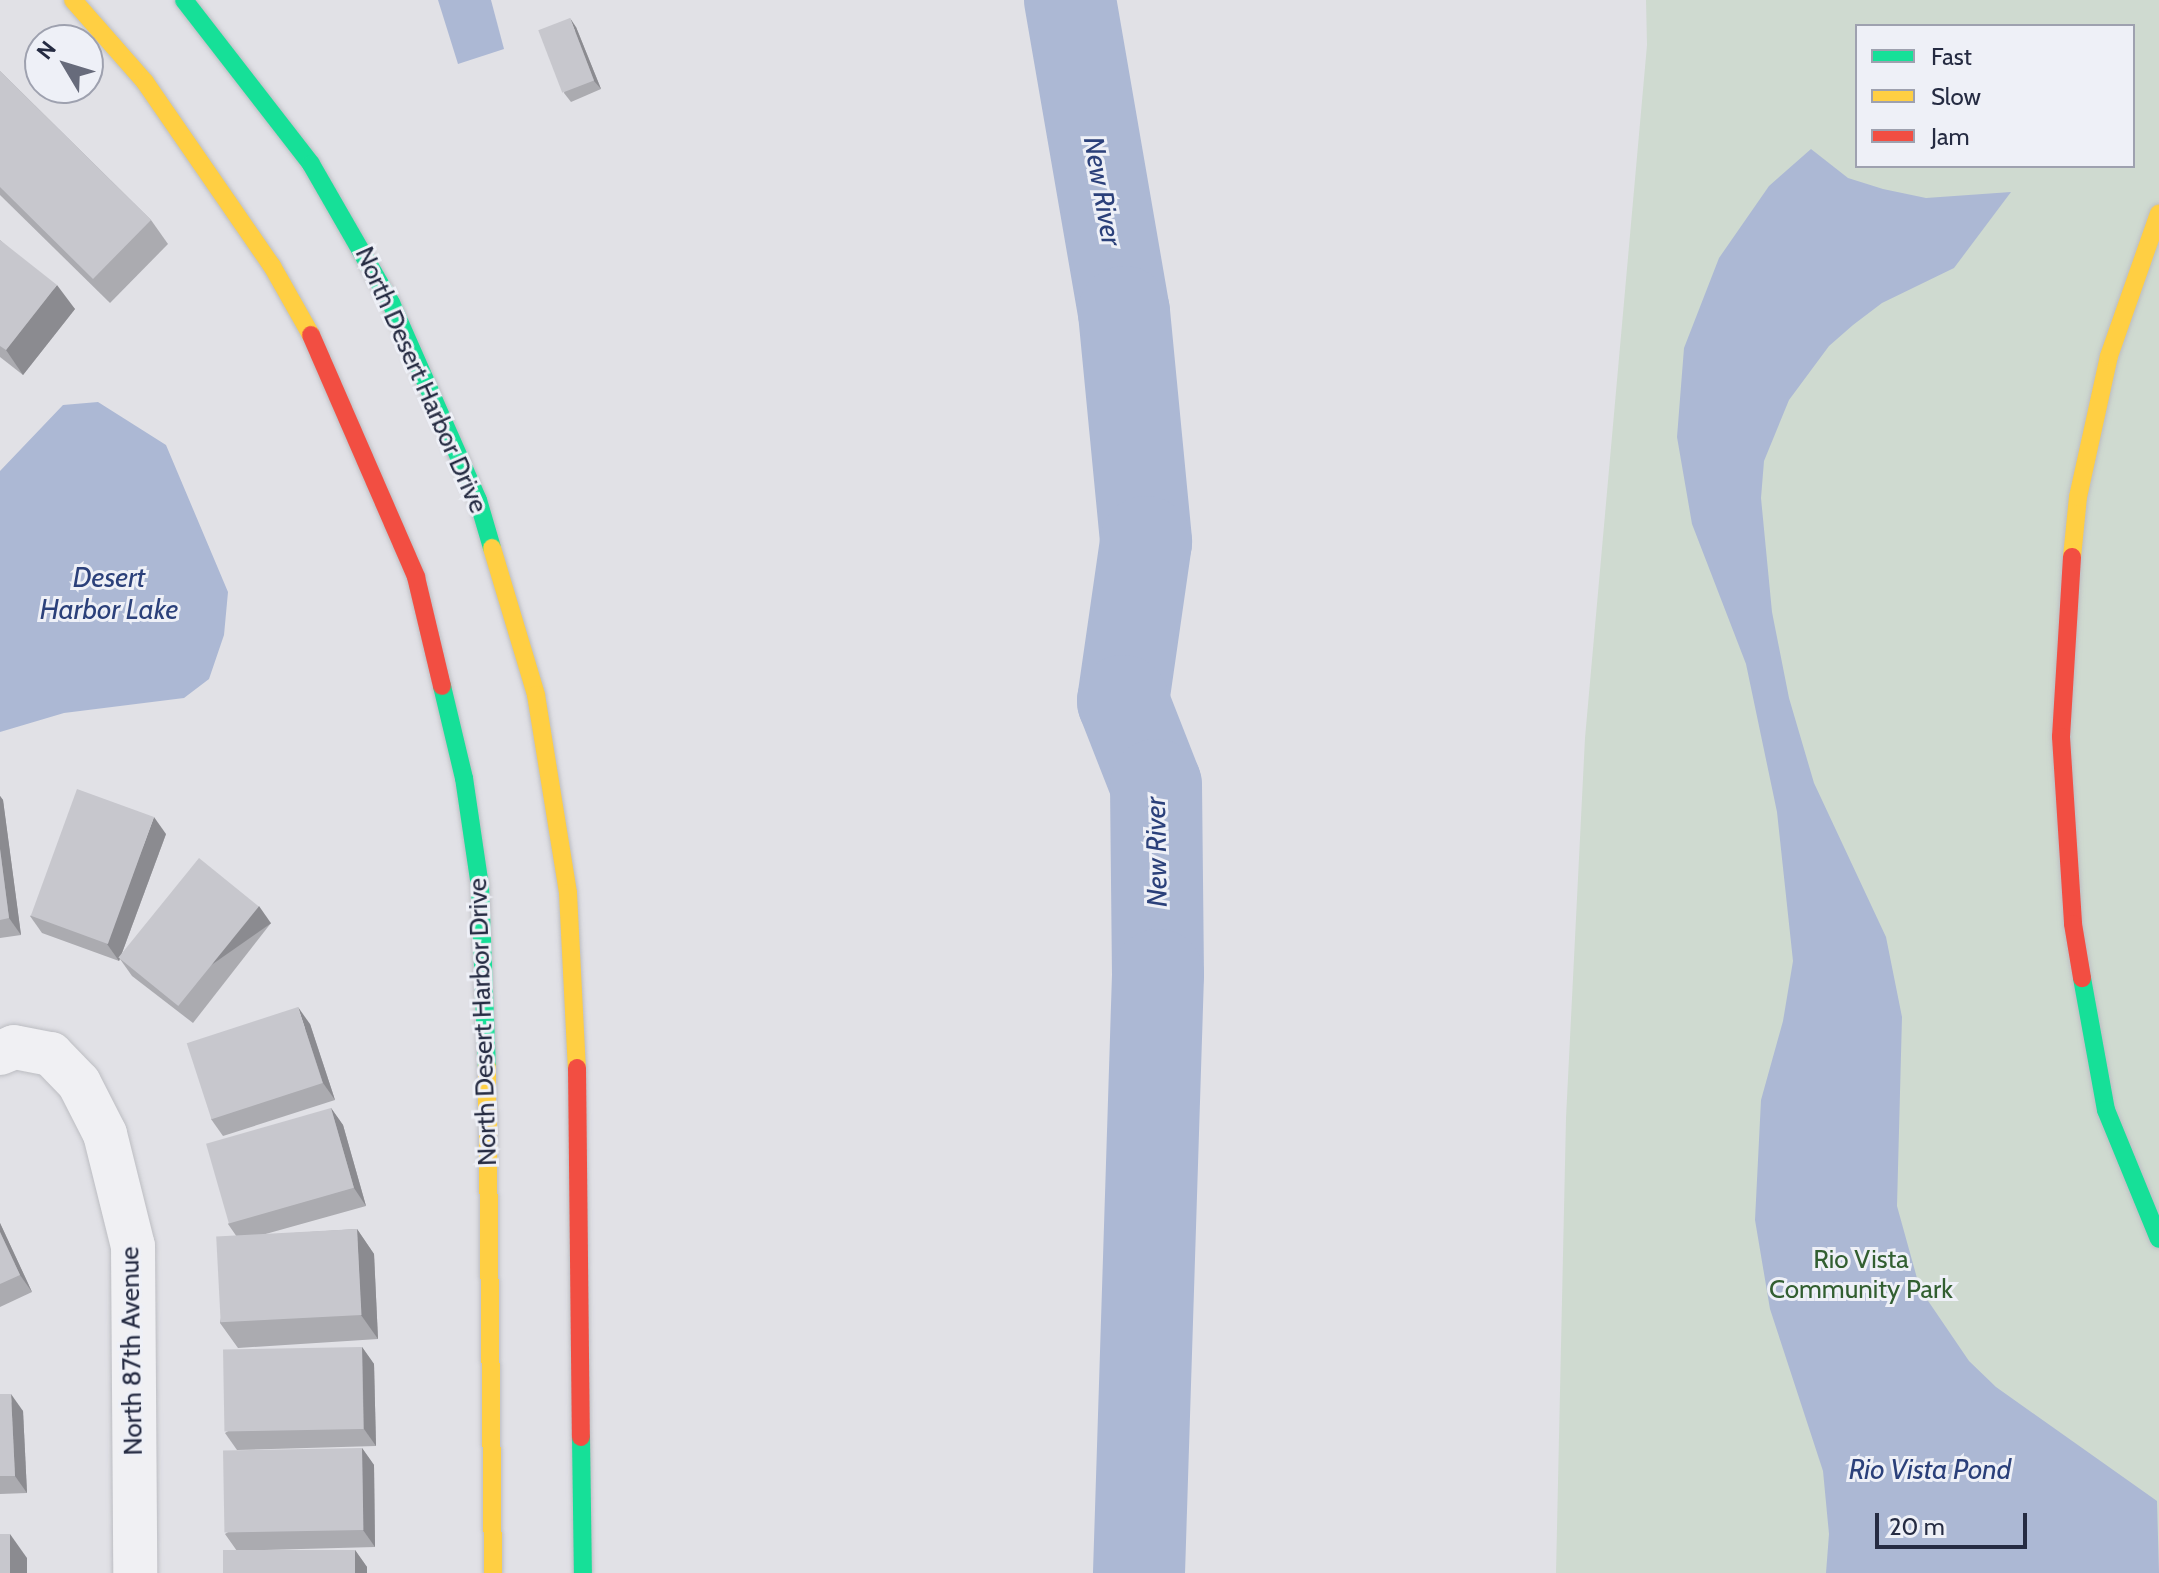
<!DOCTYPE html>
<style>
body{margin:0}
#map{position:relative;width:2159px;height:1573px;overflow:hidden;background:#e1e1e6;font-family:Cabin,sans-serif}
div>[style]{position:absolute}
.green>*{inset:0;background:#cfdad0}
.water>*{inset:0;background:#acb8d4}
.river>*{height:92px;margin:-46px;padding:0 46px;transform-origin:46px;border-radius:46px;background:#acb8d4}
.roads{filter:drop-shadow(0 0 2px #bcbdc2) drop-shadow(0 0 2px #bcbdc2)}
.street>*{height:44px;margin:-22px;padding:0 22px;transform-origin:22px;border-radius:22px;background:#f0f0f3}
.fast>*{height:18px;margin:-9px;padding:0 9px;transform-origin:9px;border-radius:9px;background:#16e098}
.slow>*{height:18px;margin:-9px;padding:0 9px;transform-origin:9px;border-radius:9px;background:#ffcf43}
.jam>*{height:18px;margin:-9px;padding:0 9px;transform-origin:9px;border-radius:9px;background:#f24e42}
.wall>*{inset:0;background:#ababb0}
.shaded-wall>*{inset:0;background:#8b8b90;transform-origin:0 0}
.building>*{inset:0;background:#c7c7cd;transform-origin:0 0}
span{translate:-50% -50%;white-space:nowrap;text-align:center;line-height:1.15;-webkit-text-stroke:6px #eef0f7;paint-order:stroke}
.street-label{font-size:26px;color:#252b42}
.park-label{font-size:26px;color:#325f31}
.water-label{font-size:28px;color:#2b407a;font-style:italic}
.legend{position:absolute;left:1855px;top:24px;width:280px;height:144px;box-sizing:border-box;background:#eef0f7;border:2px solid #9ea1af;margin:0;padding:10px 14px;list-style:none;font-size:24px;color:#252b42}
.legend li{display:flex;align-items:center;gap:16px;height:40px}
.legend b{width:40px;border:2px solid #9ea1af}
.north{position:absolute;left:24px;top:24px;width:80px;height:80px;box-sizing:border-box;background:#eef0f7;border:2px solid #9ea1af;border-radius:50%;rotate:308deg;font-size:22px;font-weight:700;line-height:32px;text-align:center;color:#252b42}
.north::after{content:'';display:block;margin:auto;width:28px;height:36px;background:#676b7b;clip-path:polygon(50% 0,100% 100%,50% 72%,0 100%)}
.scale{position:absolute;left:1875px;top:1513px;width:152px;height:36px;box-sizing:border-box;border:4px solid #252b42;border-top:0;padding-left:10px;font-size:24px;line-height:28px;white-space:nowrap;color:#252b42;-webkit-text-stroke:6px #eef0f7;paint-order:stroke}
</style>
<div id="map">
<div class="green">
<i style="clip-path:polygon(evenodd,1646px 0,2159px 0,2159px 1573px,1556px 1573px,1566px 1118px,1585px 738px,1647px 45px,1646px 0,1857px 26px,2133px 26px,2133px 166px,1857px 166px,1857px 26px)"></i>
</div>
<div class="water">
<i style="clip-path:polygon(438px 0,491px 0,504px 49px,458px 64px)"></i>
<i style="clip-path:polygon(1811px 149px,1848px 178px,1883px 189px,1926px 198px,2011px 192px,1954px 268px,1882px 303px,1853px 325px,1829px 346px,1789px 400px,1764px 461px,1761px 498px,1772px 612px,1789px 698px,1814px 783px,1886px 937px,1902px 1017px,1897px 1206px,1920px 1289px,1969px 1361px,1996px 1387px,2157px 1501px,2159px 1573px,1826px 1573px,1829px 1534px,1823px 1471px,1770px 1309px,1755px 1220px,1761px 1100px,1783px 1021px,1793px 961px,1777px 812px,1746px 664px,1692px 524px,1677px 437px,1684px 348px,1719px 258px,1769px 186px)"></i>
<i style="clip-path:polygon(98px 402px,166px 445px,228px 592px,224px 635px,209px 679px,184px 698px,64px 713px,0 732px,0 471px,63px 405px)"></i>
</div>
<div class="river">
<i style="left:1070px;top:0;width:317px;rotate:80.2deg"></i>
<i style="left:1124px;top:312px;width:231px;rotate:84.5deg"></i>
<i style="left:1146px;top:542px;width:161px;rotate:98.2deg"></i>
<i style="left:1123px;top:701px;width:90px;rotate:68.6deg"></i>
<i style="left:1156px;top:785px;width:190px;rotate:89.4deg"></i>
<i style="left:1158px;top:975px;width:598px;rotate:91.82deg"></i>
</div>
<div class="roads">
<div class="street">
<i style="left:0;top:1053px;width:15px;rotate:-23deg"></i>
<i style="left:14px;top:1047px;width:38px;rotate:11deg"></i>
<i style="left:51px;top:1054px;width:40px;rotate:46deg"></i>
<i style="left:79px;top:1083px;width:57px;rotate:63deg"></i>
<i style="left:105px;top:1134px;width:115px;rotate:76deg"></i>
<i style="left:133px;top:1246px;width:327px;rotate:89.6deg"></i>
</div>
<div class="fast">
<i style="left:184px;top:0;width:207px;rotate:52.2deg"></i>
<i style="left:311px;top:164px;width:160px;rotate:60.1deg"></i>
<i style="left:391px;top:303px;width:215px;rotate:66.2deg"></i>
<i style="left:478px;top:500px;width:50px;rotate:73.7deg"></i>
<i style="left:442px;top:686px;width:95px;rotate:76.6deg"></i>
<i style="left:464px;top:778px;width:110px;rotate:81.6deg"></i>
<i style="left:480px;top:887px;width:180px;rotate:87.8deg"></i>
<i style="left:2082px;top:978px;width:134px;rotate:79.7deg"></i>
<i style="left:2106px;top:1110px;width:139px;rotate:67.7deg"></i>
<i style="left:581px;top:1437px;width:136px;rotate:89.2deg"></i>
</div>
<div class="slow">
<i style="left:73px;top:0;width:109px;rotate:48.7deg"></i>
<i style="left:145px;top:82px;width:224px;rotate:55.4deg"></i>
<i style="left:272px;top:266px;width:79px;rotate:60.5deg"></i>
<i style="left:492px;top:548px;width:153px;rotate:73.3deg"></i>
<i style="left:536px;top:695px;width:201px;rotate:80.8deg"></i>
<i style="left:568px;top:893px;width:175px;rotate:87.1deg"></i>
<i style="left:2072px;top:557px;width:60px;rotate:-84.3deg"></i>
<i style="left:2078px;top:497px;width:144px;rotate:-77.6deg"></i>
<i style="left:2109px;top:356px;width:151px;rotate:-70.7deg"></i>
<i style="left:487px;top:1067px;width:506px;rotate:89.32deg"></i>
</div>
<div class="jam">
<i style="left:311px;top:335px;width:264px;rotate:66.5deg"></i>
<i style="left:416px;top:577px;width:112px;rotate:76.6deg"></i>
<i style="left:2072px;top:557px;width:180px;rotate:93.5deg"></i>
<i style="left:2061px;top:737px;width:187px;rotate:86.3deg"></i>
<i style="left:2073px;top:924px;width:55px;rotate:80.5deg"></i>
<i style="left:577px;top:1068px;width:369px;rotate:89.4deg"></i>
</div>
</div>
<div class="wall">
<i style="clip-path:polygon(576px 27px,601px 89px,571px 102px,564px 93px)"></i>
<i style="clip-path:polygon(0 71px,151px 220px,168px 244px,110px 303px,0 195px)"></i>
<i style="clip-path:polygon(0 240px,75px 309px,23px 375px,0 357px)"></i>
<i style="clip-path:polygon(0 796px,3px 800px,21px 935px,0 938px)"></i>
<i style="clip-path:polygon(166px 834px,119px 961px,42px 933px,30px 916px)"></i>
<i style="clip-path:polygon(271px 923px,193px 1023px,132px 976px,120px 959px)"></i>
<i style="clip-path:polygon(310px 1024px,335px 1100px,223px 1136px,211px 1119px)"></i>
<i style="clip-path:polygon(331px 1108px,343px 1125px,366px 1206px,262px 1235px,357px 1229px,374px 1254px,378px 1339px,238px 1348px,220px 1323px,237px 1237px,228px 1224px)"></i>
<i style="clip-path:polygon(0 1223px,32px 1292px,0 1307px)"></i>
<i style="clip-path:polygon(362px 1347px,374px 1364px,376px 1446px,237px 1450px,225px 1433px)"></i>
<i style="clip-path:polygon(0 1394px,23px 1411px,27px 1493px,0 1494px)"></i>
<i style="clip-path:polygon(362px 1448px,374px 1465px,375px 1547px,264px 1550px,355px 1550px,367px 1567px,367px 1573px,223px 1573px,237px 1551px,225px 1534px)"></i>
</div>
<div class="shaded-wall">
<i style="clip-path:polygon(570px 18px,576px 27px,601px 89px,594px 81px)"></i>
<i style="clip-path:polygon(57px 285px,75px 309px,23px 375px,6px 350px)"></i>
<i style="clip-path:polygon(0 796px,3px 800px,21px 935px,9px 918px,0 849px)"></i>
<i style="clip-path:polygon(154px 817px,166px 834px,119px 961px,107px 944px)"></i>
<i style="left:259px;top:906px;width:21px;height:127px;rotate:55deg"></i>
<i style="clip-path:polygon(298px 1007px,310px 1024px,335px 1100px,323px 1083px)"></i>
<i style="clip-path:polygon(331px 1108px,343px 1125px,366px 1206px,354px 1188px)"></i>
<i style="clip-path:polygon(0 1223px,32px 1292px,20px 1275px,0 1232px)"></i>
<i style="clip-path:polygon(357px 1229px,374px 1254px,378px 1339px,361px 1315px)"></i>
<i style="clip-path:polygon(362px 1347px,374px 1364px,376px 1446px,364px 1429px)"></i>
<i style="clip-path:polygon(11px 1394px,23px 1411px,27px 1493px,15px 1476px)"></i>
<i style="clip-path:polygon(362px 1448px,374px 1465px,375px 1547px,363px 1530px)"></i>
<i style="clip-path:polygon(10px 1534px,27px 1558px,27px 1573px,9px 1573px)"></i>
<i style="clip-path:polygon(355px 1550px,367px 1567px,367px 1573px,355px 1573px)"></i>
</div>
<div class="building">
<i style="left:570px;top:18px;width:67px;height:34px;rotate:69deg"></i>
<i style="clip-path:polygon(0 71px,151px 220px,93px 279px,0 187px)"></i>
<i style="clip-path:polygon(0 240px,57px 285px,6px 350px,0 346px)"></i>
<i style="left:77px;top:789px;width:82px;height:135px;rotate:20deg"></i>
<i style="clip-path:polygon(0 849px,9px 918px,0 920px)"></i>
<i style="left:199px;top:858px;width:77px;height:128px;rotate:39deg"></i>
<i style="left:298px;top:1007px;width:80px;height:117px;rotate:72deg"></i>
<i style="left:331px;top:1108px;width:83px;height:130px;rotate:74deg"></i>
<i style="left:357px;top:1229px;width:86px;height:141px;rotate:87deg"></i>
<i style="clip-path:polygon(0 1232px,20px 1275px,0 1284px)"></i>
<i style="left:362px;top:1347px;width:82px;height:139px;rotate:89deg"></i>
<i style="clip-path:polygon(0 1394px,11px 1394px,15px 1476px,0 1476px)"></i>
<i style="left:362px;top:1448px;width:82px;height:139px;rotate:89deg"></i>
<i style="left:0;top:1534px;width:10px;height:39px"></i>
<i style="left:355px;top:1550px;width:23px;height:132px;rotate:90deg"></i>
</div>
<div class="street-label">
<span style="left:421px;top:380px;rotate:66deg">North Desert Harbor Drive</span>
<span style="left:483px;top:1022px;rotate:-92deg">North Desert Harbor Drive</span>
<span style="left:132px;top:1351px;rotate:-91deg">North 87th Avenue</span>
</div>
<div class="park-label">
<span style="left:1861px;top:1275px">Rio Vista<br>Community Park</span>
</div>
<div class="water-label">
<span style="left:1103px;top:191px;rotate:80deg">New River</span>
<span style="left:109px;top:593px">Desert<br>Harbor Lake</span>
<span style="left:1156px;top:852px;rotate:-91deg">New River</span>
<span style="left:1930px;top:1469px">Rio Vista Pond</span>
</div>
<ul class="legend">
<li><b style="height:10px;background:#16e098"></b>Fast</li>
<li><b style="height:10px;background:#ffcf43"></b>Slow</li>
<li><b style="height:10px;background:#f24e42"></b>Jam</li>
</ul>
<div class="north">N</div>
<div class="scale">20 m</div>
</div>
